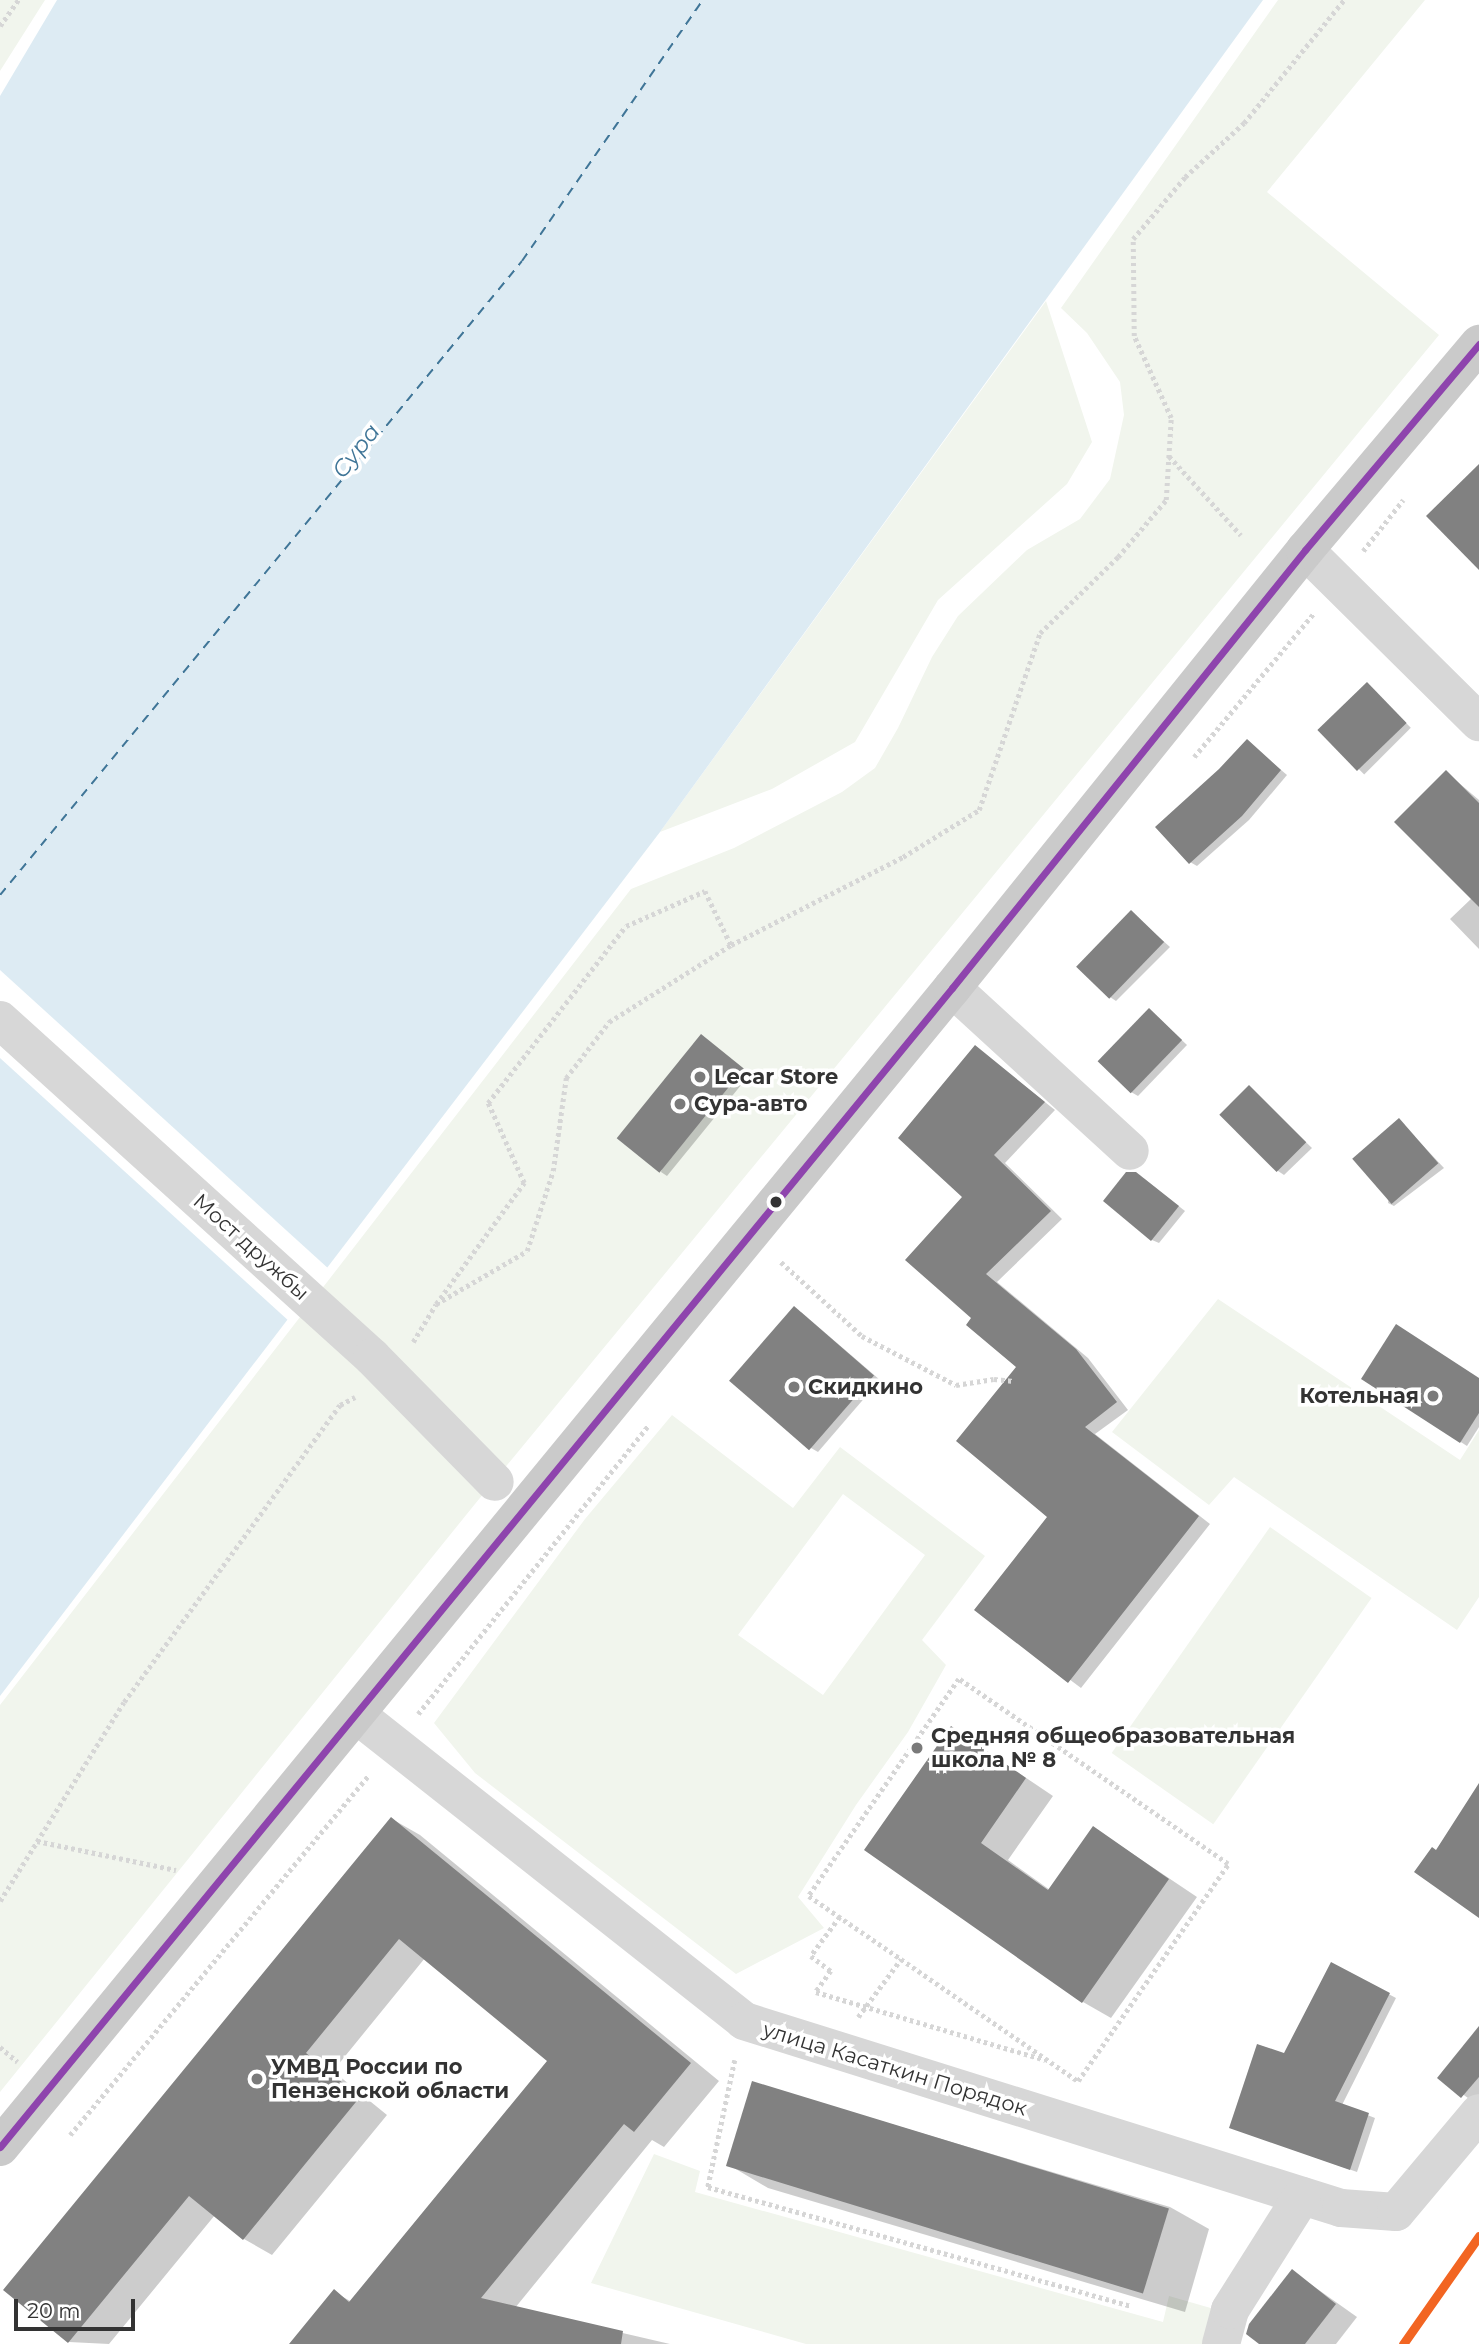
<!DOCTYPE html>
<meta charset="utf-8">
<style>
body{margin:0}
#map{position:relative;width:1479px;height:2344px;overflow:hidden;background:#fff;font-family:Montserrat,sans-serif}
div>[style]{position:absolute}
.green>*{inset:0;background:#f1f5ed;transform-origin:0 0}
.water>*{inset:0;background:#ddebf3}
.pier>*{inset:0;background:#fff}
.shadow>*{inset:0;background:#0003;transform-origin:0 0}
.ferry>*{height:2px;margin-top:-1px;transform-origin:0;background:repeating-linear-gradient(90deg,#3f7597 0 9px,transparent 0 16px)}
.building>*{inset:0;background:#818181;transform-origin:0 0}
.path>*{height:4.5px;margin-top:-2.25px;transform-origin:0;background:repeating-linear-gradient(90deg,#d6d6d6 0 3.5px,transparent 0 7px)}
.minor>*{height:38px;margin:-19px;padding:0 19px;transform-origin:19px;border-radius:19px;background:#d7d7d7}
.major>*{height:38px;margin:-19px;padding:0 19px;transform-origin:19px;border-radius:19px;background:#cacaca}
.bus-1>*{height:7px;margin:-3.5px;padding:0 3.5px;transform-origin:3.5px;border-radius:3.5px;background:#8e44ad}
.rail-1>*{height:9px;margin:-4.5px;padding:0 4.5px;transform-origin:4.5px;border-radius:4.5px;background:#f26522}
.dots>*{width:19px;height:19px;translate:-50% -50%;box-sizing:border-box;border:4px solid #fff;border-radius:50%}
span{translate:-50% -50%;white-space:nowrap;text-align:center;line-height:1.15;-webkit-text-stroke:7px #fff;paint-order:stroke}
.poi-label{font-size:21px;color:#333;font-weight:700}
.left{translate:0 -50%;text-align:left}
.right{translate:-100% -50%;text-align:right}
.street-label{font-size:21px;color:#333}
.water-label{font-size:23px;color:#3f7597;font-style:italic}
.scale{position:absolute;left:14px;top:2299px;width:121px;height:32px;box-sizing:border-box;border:4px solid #333;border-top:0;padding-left:9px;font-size:21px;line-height:24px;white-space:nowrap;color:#333;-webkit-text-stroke:5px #fff;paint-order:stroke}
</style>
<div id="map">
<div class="green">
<i style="clip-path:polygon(0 0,45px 0,0 71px)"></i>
<i style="clip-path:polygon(1278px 0,1425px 0,1267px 192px,1439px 335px,475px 1504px,0 2092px,0 1705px,631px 889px,734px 848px,842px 792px,875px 768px,898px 728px,932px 657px,958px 616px,1027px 550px,1080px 519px,1110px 479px,1124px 415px,1120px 382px,1087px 333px,1061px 308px)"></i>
<i style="clip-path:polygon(1046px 301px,1092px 442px,1067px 484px,938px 600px,855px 742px,772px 789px,660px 832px)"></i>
<i style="clip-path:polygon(1218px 1299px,1460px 1460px,1479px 1430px,1479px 1597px,1457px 1630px,1234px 1477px,1209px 1505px,1112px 1432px)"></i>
<i style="clip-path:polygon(evenodd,672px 1415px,793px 1508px,840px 1447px,985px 1556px,922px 1640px,946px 1665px,908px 1732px,856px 1805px,798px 1897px,824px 1928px,736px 1974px,475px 1773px,434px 1723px,585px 1519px,672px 1415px,843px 1494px,925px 1555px,823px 1695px,738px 1635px,843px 1494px)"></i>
<i style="left:1270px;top:1527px;width:124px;height:276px;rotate:35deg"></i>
<i style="clip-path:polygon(654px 2154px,700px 2171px,695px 2192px,1163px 2322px,1169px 2296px,1221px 2311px,1212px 2344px,806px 2344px,591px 2283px)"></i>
</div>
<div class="water">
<i style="clip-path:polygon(57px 0,1263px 0,660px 832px,0 1696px,0 96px)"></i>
</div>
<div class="pier">
<i style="clip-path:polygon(0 970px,330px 1270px,290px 1322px,0 1058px)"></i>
</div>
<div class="shadow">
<i style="left:1367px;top:684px;width:62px;height:66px;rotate:45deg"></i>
<i style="clip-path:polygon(1247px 741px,1287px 775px,1249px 820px,1197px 866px,1190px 862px,1221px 770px)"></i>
<i style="clip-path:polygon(1446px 772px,1479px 800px,1479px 949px,1450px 919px,1472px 898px)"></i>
<i style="clip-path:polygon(1132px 913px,1170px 947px,1116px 1001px,1110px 997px)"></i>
<i style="clip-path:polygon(1150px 1010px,1187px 1045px,1138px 1096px,1131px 1092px)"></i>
<i style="clip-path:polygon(701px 1036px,750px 1074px,667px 1176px,661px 1172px)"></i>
<i style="clip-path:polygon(975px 1047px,1055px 1110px,1005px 1163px,1062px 1219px,997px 1282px,1088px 1358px,1128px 1410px,1095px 1434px,1210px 1524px,1081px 1688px,977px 1610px,1050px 1516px,1019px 1367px,974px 1318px,964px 1197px)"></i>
<i style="clip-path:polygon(1249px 1088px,1312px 1148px,1284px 1175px,1278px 1171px)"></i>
<i style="clip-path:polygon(1399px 1120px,1444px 1168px,1394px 1206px,1388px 1203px)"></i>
<i style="clip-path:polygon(1143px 1178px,1185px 1211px,1159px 1243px,1152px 1240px)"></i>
<i style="clip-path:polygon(801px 1312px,880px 1380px,818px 1452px,811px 1448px)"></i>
<i style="clip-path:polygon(1363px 1379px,1479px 1379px,1479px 1427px,1467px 1446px)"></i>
<i style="clip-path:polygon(952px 1728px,1053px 1796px,1008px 1860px,1050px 1890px,1094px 1828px,1197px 1897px,1111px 2018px,1083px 2002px,867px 1849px)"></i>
<i style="clip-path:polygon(392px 1819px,420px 1835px,719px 2081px,664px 2147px,652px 2140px,515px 2308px,670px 2344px,307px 2344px,334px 2292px,352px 2302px,550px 2060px,425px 1958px,333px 2071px,387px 2115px,272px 2255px,244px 2239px,215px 2215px,109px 2344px,69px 2342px,6px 2290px)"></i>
<i style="clip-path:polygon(1332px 1964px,1396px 1998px,1342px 2105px,1375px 2118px,1357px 2172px,1231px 2128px,1285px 2055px)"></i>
<i style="clip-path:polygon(1479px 2029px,1479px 2106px,1439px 2077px)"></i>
<i style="clip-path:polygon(753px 2083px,1170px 2207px,1209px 2229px,1185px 2312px,768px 2188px,729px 2165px)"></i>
<i style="clip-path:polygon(1292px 2271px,1357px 2317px,1336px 2344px,1262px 2344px)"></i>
</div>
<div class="ferry">
<i style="left:0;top:895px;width:821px;rotate:-50.53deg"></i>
<i style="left:522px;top:261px;width:318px;rotate:-55.3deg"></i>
</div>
<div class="building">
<i style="clip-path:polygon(1479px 464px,1479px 570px,1426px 516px)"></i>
<i style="left:1367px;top:682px;width:57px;height:69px;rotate:46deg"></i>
<i style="clip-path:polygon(1247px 739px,1281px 770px,1242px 816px,1189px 864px,1155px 827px,1219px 769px)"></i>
<i style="clip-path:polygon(1446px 770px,1479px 803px,1479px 907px,1394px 822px)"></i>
<i style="left:1131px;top:910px;width:46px;height:79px;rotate:44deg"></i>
<i style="left:1149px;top:1008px;width:46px;height:74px;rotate:44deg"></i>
<i style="left:701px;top:1034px;width:55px;height:134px;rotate:39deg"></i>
<i style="clip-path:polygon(975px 1045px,1045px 1102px,994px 1155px,1051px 1211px,986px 1274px,1076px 1349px,1117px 1402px,1085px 1427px,1199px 1516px,1068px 1683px,974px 1610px,1047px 1517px,956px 1441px,1016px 1367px,966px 1325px,971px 1318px,905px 1260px,962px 1197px,898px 1138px)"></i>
<i style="left:1249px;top:1085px;width:81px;height:42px;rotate:45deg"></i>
<i style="left:1399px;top:1118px;width:60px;height:62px;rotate:49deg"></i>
<i style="clip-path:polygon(1126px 1172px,1136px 1172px,1179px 1206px,1151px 1241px,1103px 1201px)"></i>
<i style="left:794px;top:1306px;width:106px;height:99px;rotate:41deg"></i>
<i style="clip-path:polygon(1396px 1324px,1479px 1378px,1479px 1413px,1460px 1443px,1361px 1379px)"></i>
<i style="clip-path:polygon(951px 1726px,1026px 1778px,981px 1843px,1048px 1890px,1093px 1826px,1169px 1879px,1082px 2003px,864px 1850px)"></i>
<i style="clip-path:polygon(1479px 1783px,1479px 1918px,1414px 1872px,1432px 1847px,1436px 1850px)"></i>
<i style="clip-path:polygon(391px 1817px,691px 2063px,634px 2132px,624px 2124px,481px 2298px,623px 2331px,621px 2344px,289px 2344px,334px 2289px,349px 2302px,547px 2061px,399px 1939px,306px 2053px,360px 2097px,243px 2240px,189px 2196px,68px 2343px,3px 2290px)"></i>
<i style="clip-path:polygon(1331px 1962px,1390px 1993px,1335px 2101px,1369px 2113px,1350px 2170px,1229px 2128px,1257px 2044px,1284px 2053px)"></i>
<i style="clip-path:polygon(1479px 2026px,1479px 2077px,1461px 2098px,1437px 2078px)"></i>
<i style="left:752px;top:2081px;width:436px;height:89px;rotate:17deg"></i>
<i style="clip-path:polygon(1292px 2269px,1336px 2304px,1305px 2344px,1259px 2344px,1246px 2334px,1249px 2324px)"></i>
</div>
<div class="path">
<i style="left:0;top:26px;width:32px;rotate:-55deg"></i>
<i style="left:1169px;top:456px;width:107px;rotate:47.7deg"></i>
<i style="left:1363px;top:551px;width:65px;rotate:-51.9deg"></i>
<i style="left:1194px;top:757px;width:187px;rotate:-50.2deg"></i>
<i style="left:781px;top:1262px;width:110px;rotate:42.4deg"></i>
<i style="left:862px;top:1336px;width:106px;rotate:27.5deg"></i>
<i style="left:956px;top:1385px;width:38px;rotate:-9deg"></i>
<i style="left:994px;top:1379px;width:20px;rotate:6deg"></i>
<i style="left:436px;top:1304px;width:105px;rotate:-30.2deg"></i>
<i style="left:527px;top:1251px;width:84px;rotate:-72deg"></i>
<i style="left:553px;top:1171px;width:94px;rotate:-82deg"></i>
<i style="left:566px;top:1078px;width:71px;rotate:-52.5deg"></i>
<i style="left:609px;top:1022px;width:144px;rotate:-32.3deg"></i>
<i style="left:731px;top:945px;width:193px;rotate:-27.1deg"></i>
<i style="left:903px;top:857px;width:89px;rotate:-31.7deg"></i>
<i style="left:979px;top:810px;width:187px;rotate:-71deg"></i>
<i style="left:1040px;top:633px;width:109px;rotate:-44.3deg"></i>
<i style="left:1118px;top:557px;width:75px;rotate:-49.9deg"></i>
<i style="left:1166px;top:500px;width:82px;rotate:-86.5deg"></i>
<i style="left:1171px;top:418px;width:90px;rotate:-114.3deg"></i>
<i style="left:1134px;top:336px;width:97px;rotate:-90.6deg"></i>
<i style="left:1133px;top:239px;width:81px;rotate:-50deg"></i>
<i style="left:1185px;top:177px;width:80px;rotate:-42.5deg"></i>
<i style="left:1244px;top:123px;width:159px;rotate:-50.9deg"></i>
<i style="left:413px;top:1342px;width:44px;rotate:-58.8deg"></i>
<i style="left:436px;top:1304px;width:150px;rotate:-54deg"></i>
<i style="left:524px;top:1183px;width:88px;rotate:-114.2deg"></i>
<i style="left:488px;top:1103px;width:224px;rotate:-52.1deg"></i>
<i style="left:626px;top:926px;width:86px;rotate:-23.9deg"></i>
<i style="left:705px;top:891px;width:60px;rotate:64.3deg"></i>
<i style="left:418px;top:1714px;width:370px;rotate:-51.4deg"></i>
<i style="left:37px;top:1841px;width:142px;rotate:11.8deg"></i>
<i style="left:0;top:1901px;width:234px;rotate:-58.1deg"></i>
<i style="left:124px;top:1702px;width:367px;rotate:-54deg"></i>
<i style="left:340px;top:1405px;width:17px;rotate:-28deg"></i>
<i style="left:840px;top:1917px;width:49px;rotate:126.6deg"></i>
<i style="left:811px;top:1956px;width:25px;rotate:37deg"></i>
<i style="left:831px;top:1971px;width:26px;rotate:126deg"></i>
<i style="left:816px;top:1992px;width:239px;rotate:16.5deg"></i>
<i style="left:858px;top:2017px;width:72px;rotate:-53.4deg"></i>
<i style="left:901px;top:1959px;width:215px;rotate:34.6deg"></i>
<i style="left:1078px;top:2081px;width:264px;rotate:-55.3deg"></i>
<i style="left:1228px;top:1864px;width:326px;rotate:-145.5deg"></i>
<i style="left:959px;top:1679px;width:264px;rotate:124.7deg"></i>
<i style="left:809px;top:1896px;width:112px;rotate:34.4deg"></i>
<i style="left:0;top:2047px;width:23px;rotate:40deg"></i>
<i style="left:735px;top:2060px;width:130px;rotate:102deg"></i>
<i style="left:708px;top:2187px;width:440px;rotate:15.7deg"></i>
<i style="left:70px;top:2135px;width:468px;rotate:-50.3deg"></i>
</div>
<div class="minor">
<i style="left:1305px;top:550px;width:245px;rotate:44.7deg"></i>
<i style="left:952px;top:988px;width:241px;rotate:42.5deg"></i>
<i style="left:0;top:1020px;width:502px;rotate:42.17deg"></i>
<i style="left:372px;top:1357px;width:175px;rotate:45.5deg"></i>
<i style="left:357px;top:1715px;width:493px;rotate:38.3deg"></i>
<i style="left:744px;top:2021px;width:626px;rotate:17.39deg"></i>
<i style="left:1341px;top:2208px;width:55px;rotate:4.2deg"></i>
<i style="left:1396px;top:2212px;width:129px;rotate:-50deg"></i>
<i style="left:1221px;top:2344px;width:35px;rotate:-75deg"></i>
<i style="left:1230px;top:2310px;width:135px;rotate:-57.7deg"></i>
</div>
<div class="major">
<i style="left:0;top:2147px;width:1500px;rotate:-50.6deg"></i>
<i style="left:952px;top:988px;width:563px;rotate:-51.13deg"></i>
<i style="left:1305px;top:550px;width:270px;rotate:-49.8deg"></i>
</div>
<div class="bus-1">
<i style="left:0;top:2147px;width:1500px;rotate:-50.6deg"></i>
<i style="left:952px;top:988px;width:563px;rotate:-51.13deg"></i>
<i style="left:1305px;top:550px;width:270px;rotate:-49.8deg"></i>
</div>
<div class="rail-1">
<i style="left:1403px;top:2344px;width:132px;rotate:-54.9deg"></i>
</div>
<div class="dots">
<i style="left:700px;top:1077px;background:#7a7a7a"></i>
<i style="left:680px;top:1104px;background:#7a7a7a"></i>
<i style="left:776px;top:1202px;background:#333"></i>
<i style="left:794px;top:1387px;background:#7a7a7a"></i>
<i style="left:1433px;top:1396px;background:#7a7a7a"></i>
<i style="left:917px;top:1748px;background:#7a7a7a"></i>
<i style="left:257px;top:2079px;background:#7a7a7a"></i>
</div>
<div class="poi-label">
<span class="left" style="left:714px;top:1077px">Lecar Store</span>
<span class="left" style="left:694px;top:1104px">Сура-авто</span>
<span class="left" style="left:808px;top:1387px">Скидкино</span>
<span class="right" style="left:1419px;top:1396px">Котельная</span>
<span class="left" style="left:931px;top:1748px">Средняя общеобразовательная<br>школа № 8</span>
<span class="left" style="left:271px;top:2079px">УМВД России по<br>Пензенской области</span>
</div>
<div class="street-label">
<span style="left:251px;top:1247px;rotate:42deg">Мост дружбы</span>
<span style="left:895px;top:2069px;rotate:17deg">улица Касаткин Порядок</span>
</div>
<div class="water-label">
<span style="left:356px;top:451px;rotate:-52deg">Сура</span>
</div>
<div class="scale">20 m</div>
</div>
